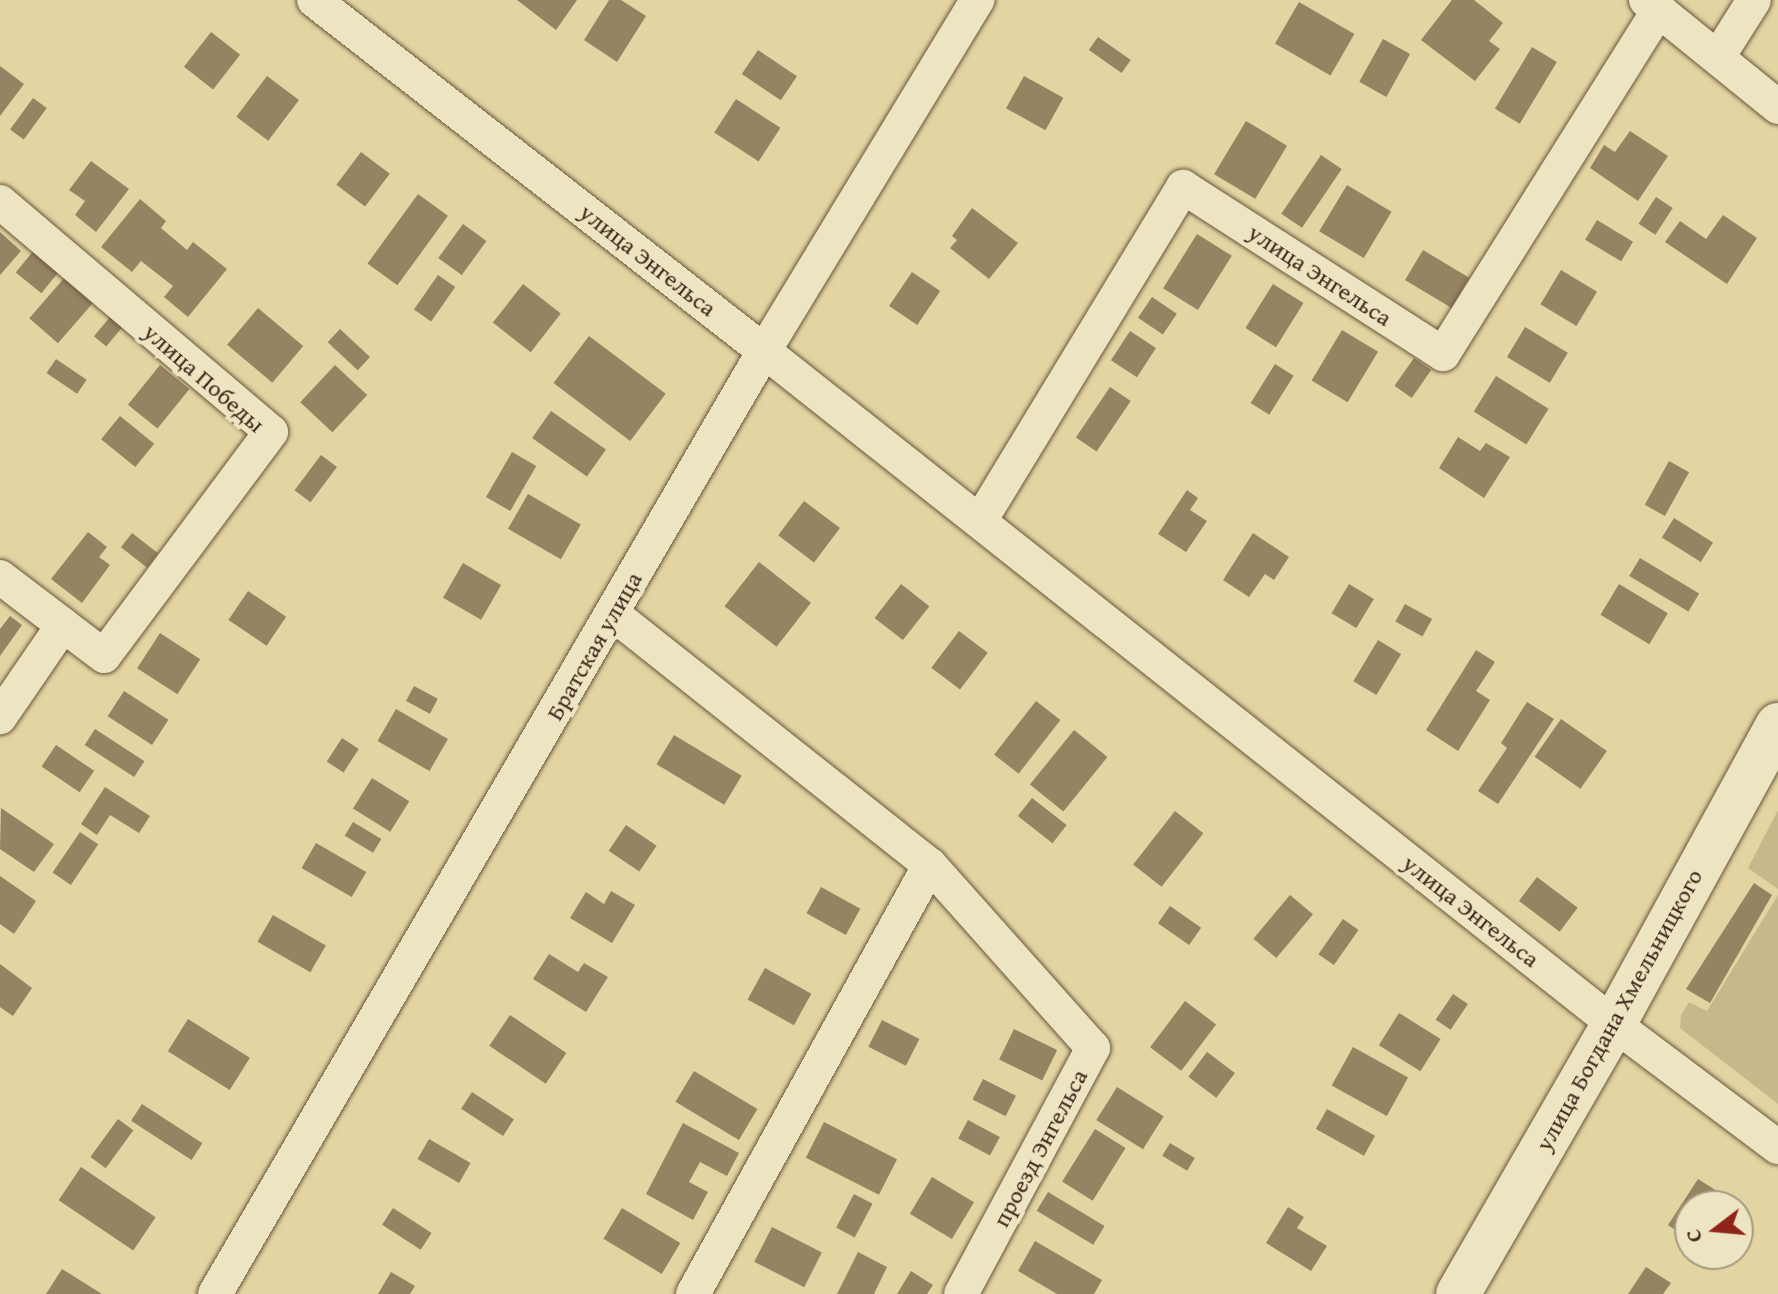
<!DOCTYPE html>
<meta charset="utf-8">
<style>
body{margin:0}
#map{position:relative;width:1778px;height:1294px;overflow:hidden;background:#e3d5a1;font-family:"Gentium Book Plus",serif}
div>[style]{position:absolute}
.green>*{inset:0;background:#c7b88b}
.building>*{inset:0;background:#958362;transform-origin:0 0}
.roads{filter:drop-shadow(0 0 2px #69553e) drop-shadow(0 0 2px #69553e)}
.street>*{height:34px;margin:-17px;padding:0 17px;transform-origin:17px;border-radius:17px;background:#ede4c2}
.secondary>*{height:44px;margin:-22px;padding:0 22px;transform-origin:22px;border-radius:22px;background:#ede4c2}
span{translate:-50% -50%;white-space:nowrap;text-align:center;line-height:1.15;-webkit-text-stroke:8px #ede4c2;paint-order:stroke}
.street-label{font-size:24px;color:#402a1d}
.north{position:absolute;left:1674px;top:1190px;width:80px;height:80px;box-sizing:border-box;background:#ede4c2;border:2px solid #a89a80;border-radius:50%;rotate:254deg;font-size:22px;font-weight:700;line-height:32px;text-align:center;color:#402a1d}
.north::after{content:'';display:block;margin:auto;width:28px;height:36px;background:#8f2418;clip-path:polygon(50% 0,100% 100%,50% 72%,0 100%)}
</style>
<div id="map">
<div class="green">
<i style="clip-path:polygon(1778px 810px,1778px 889px,1748px 868px)"></i>
<i style="clip-path:polygon(1778px 895px,1778px 1104px,1680px 1028px,1681px 1015px,1689px 1002px,1707px 1011px)"></i>
</div>
<div class="building">
<i style="clip-path:polygon(517px 0,577px 0,556px 30px)"></i>
<i style="clip-path:polygon(609px 0,621px 0,646px 16px,617px 62px,584px 40px)"></i>
<i style="clip-path:polygon(1452px 0,1474px 0,1503px 23px,1489px 41px,1500px 49px,1475px 81px,1421px 40px)"></i>
<i style="left:1299px;top:2px;width:64px;height:48px;rotate:30deg"></i>
<i style="left:211px;top:32px;width:37px;height:44px;rotate:38deg"></i>
<i style="left:1098px;top:37px;width:40px;height:16px;rotate:35deg"></i>
<i style="left:1383px;top:39px;width:31px;height:49px;rotate:29deg"></i>
<i style="left:1532px;top:47px;width:29px;height:72px;rotate:31deg"></i>
<i style="left:758px;top:50px;width:47px;height:29px;rotate:34deg"></i>
<i style="clip-path:polygon(0 66px,24px 84px,0 116px)"></i>
<i style="left:267px;top:76px;width:40px;height:51px;rotate:37deg"></i>
<i style="left:1024px;top:76px;width:45px;height:37px;rotate:29deg"></i>
<i style="left:33px;top:98px;width:17px;height:39px;rotate:36deg"></i>
<i style="left:736px;top:99px;width:53px;height:40px;rotate:33deg"></i>
<i style="left:1246px;top:121px;width:48px;height:62px;rotate:31deg"></i>
<i style="clip-path:polygon(1630px 131px,1668px 156px,1638px 201px,1590px 168px,1604px 145px,1615px 152px)"></i>
<i style="left:361px;top:152px;width:36px;height:41px;rotate:37deg"></i>
<i style="left:1321px;top:155px;width:25px;height:71px;rotate:34deg"></i>
<i style="clip-path:polygon(91px 161px,129px 189px,96px 232px,75px 215px,85px 201px,69px 190px)"></i>
<i style="left:1347px;top:185px;width:52px;height:54px;rotate:31deg"></i>
<i style="left:418px;top:194px;width:37px;height:86px;rotate:36deg"></i>
<i style="left:1656px;top:197px;width:20px;height:32px;rotate:33deg"></i>
<i style="clip-path:polygon(140px 199px,166px 221px,161px 228px,187px 250px,193px 242px,227px 269px,188px 317px,164px 297px,173px 286px,141px 261px,132px 272px,101px 247px)"></i>
<i style="clip-path:polygon(972px 208px,1018px 243px,989px 279px,950px 248px,957px 240px,952px 236px)"></i>
<i style="clip-path:polygon(1723px 215px,1757px 238px,1727px 284px,1665px 242px,1680px 221px,1706px 239px)"></i>
<i style="left:1597px;top:220px;width:42px;height:23px;rotate:31deg"></i>
<i style="left:463px;top:224px;width:29px;height:42px;rotate:36deg"></i>
<i style="clip-path:polygon(0 232px,21px 251px,0 275px)"></i>
<i style="left:1197px;top:234px;width:41px;height:64px;rotate:32deg"></i>
<i style="left:34px;top:250px;width:33px;height:29px;rotate:39deg"></i>
<i style="left:1423px;top:250px;width:54px;height:35px;rotate:31deg"></i>
<i style="left:1561px;top:270px;width:42px;height:40px;rotate:31deg"></i>
<i style="left:912px;top:272px;width:34px;height:41px;rotate:34deg"></i>
<i style="left:438px;top:275px;width:21px;height:42px;rotate:35deg"></i>
<i style="left:66px;top:276px;width:38px;height:56px;rotate:41deg"></i>
<i style="left:523px;top:284px;width:48px;height:49px;rotate:38deg"></i>
<i style="left:1273px;top:284px;width:36px;height:52px;rotate:32deg"></i>
<i style="left:1152px;top:297px;width:30px;height:25px;rotate:34deg"></i>
<i style="left:258px;top:308px;width:59px;height:48px;rotate:40deg"></i>
<i style="left:110px;top:317px;width:16px;height:25px;rotate:40deg"></i>
<i style="left:1525px;top:327px;width:50px;height:35px;rotate:31deg"></i>
<i style="left:340px;top:329px;width:41px;height:18px;rotate:43deg"></i>
<i style="left:1342px;top:330px;width:42px;height:59px;rotate:31deg"></i>
<i style="left:1130px;top:331px;width:31px;height:35px;rotate:33deg"></i>
<i style="left:589px;top:336px;width:96px;height:59px;rotate:37deg"></i>
<i style="left:1414px;top:358px;width:21px;height:34px;rotate:35deg"></i>
<i style="left:56px;top:359px;width:37px;height:17px;rotate:34deg"></i>
<i style="left:1275px;top:364px;width:22px;height:46px;rotate:32deg"></i>
<i style="left:160px;top:365px;width:38px;height:51px;rotate:39deg"></i>
<i style="left:335px;top:365px;width:44px;height:51px;rotate:43deg"></i>
<i style="left:1496px;top:376px;width:62px;height:42px;rotate:32deg"></i>
<i style="left:1110px;top:387px;width:25px;height:61px;rotate:34deg"></i>
<i style="left:551px;top:411px;width:67px;height:33px;rotate:35deg"></i>
<i style="left:120px;top:416px;width:44px;height:30px;rotate:39deg"></i>
<i style="clip-path:polygon(1458px 437px,1480px 451px,1486px 443px,1510px 457px,1484px 498px,1439px 468px)"></i>
<i style="left:512px;top:452px;width:28px;height:52px;rotate:30deg"></i>
<i style="left:321px;top:455px;width:20px;height:44px;rotate:37deg"></i>
<i style="left:1669px;top:461px;width:23px;height:50px;rotate:29deg"></i>
<i style="clip-path:polygon(1187px 490px,1198px 498px,1190px 510px,1207px 521px,1186px 552px,1158px 534px)"></i>
<i style="left:528px;top:494px;width:61px;height:40px;rotate:30deg"></i>
<i style="left:804px;top:501px;width:45px;height:43px;rotate:37deg"></i>
<i style="left:1674px;top:518px;width:46px;height:23px;rotate:32deg"></i>
<i style="clip-path:polygon(88px 532px,107px 547px,99px 557px,110px 565px,82px 603px,51px 579px)"></i>
<i style="left:132px;top:533px;width:33px;height:18px;rotate:38deg"></i>
<i style="clip-path:polygon(1253px 533px,1289px 557px,1274px 580px,1265px 574px,1249px 597px,1223px 580px)"></i>
<i style="left:1640px;top:558px;width:69px;height:21px;rotate:31deg"></i>
<i style="left:759px;top:562px;width:66px;height:56px;rotate:38deg"></i>
<i style="left:463px;top:563px;width:44px;height:40px;rotate:30deg"></i>
<i style="left:901px;top:584px;width:36px;height:43px;rotate:38deg"></i>
<i style="left:1349px;top:584px;width:29px;height:34px;rotate:31deg"></i>
<i style="left:1619px;top:584px;width:57px;height:36px;rotate:31deg"></i>
<i style="left:248px;top:591px;width:46px;height:35px;rotate:34deg"></i>
<i style="left:1405px;top:604px;width:31px;height:20px;rotate:29deg"></i>
<i style="clip-path:polygon(10px 616px,22px 625px,0 656px,0 629px)"></i>
<i style="left:959px;top:631px;width:36px;height:46px;rotate:37deg"></i>
<i style="left:160px;top:633px;width:48px;height:42px;rotate:33deg"></i>
<i style="left:1378px;top:640px;width:27px;height:48px;rotate:31deg"></i>
<i style="clip-path:polygon(1476px 650px,1495px 662px,1476px 691px,1490px 700px,1458px 751px,1426px 730px)"></i>
<i style="left:414px;top:686px;width:27px;height:17px;rotate:28deg"></i>
<i style="left:124px;top:691px;width:53px;height:30px;rotate:33deg"></i>
<i style="left:1036px;top:701px;width:31px;height:68px;rotate:38deg"></i>
<i style="clip-path:polygon(1527px 702px,1554px 719px,1498px 804px,1478px 791px,1507px 748px,1501px 743px)"></i>
<i style="left:396px;top:709px;width:60px;height:37px;rotate:30deg"></i>
<i style="left:1561px;top:719px;width:56px;height:46px;rotate:35deg"></i>
<i style="left:95px;top:729px;width:59px;height:19px;rotate:33deg"></i>
<i style="left:1074px;top:730px;width:43px;height:70px;rotate:39deg"></i>
<i style="left:674px;top:735px;width:79px;height:34px;rotate:31deg"></i>
<i style="left:342px;top:738px;width:20px;height:28px;rotate:33deg"></i>
<i style="left:56px;top:745px;width:46px;height:26px;rotate:34deg"></i>
<i style="left:372px;top:778px;width:44px;height:36px;rotate:32deg"></i>
<i style="clip-path:polygon(105px 787px,150px 816px,139px 833px,110px 815px,97px 835px,81px 824px)"></i>
<i style="left:1032px;top:798px;width:44px;height:23px;rotate:38deg"></i>
<i style="clip-path:polygon(1px 808px,54px 844px,34px 872px,0 849px)"></i>
<i style="left:1175px;top:811px;width:36px;height:68px;rotate:38deg"></i>
<i style="left:353px;top:822px;width:33px;height:16px;rotate:31deg"></i>
<i style="left:626px;top:825px;width:37px;height:31px;rotate:34deg"></i>
<i style="left:80px;top:832px;width:22px;height:49px;rotate:34deg"></i>
<i style="left:316px;top:843px;width:58px;height:29px;rotate:30deg"></i>
<i style="clip-path:polygon(0 876px,36px 901px,14px 934px,0 924px)"></i>
<i style="left:1537px;top:877px;width:51px;height:30px;rotate:37deg"></i>
<i style="clip-path:polygon(1754px 883px,1772px 895px,1710px 1003px,1686px 989px)"></i>
<i style="left:821px;top:887px;width:45px;height:30px;rotate:29deg"></i>
<i style="clip-path:polygon(611px 891px,635px 905px,612px 943px,570px 918px,586px 892px,604px 904px)"></i>
<i style="left:1290px;top:895px;width:30px;height:57px;rotate:40deg"></i>
<i style="left:1170px;top:906px;width:38px;height:21px;rotate:35deg"></i>
<i style="left:273px;top:915px;width:61px;height:31px;rotate:30deg"></i>
<i style="left:1343px;top:919px;width:19px;height:43px;rotate:35deg"></i>
<i style="clip-path:polygon(549px 954px,578px 972px,584px 963px,608px 977px,586px 1012px,533px 979px)"></i>
<i style="clip-path:polygon(0 964px,32px 988px,13px 1016px,0 1007px)"></i>
<i style="left:765px;top:968px;width:53px;height:36px;rotate:29deg"></i>
<i style="left:1453px;top:994px;width:18px;height:31px;rotate:34deg"></i>
<i style="left:1185px;top:1001px;width:39px;height:58px;rotate:37deg"></i>
<i style="left:1399px;top:1013px;width:49px;height:38px;rotate:32deg"></i>
<i style="left:510px;top:1015px;width:68px;height:37px;rotate:34deg"></i>
<i style="left:188px;top:1019px;width:73px;height:38px;rotate:32deg"></i>
<i style="left:882px;top:1020px;width:42px;height:30px;rotate:27deg"></i>
<i style="left:1014px;top:1029px;width:48px;height:34px;rotate:26deg"></i>
<i style="left:1353px;top:1047px;width:63px;height:44px;rotate:29deg"></i>
<i style="left:1207px;top:1052px;width:35px;height:31px;rotate:37deg"></i>
<i style="left:694px;top:1071px;width:74px;height:36px;rotate:31deg"></i>
<i style="left:983px;top:1079px;width:37px;height:23px;rotate:27deg"></i>
<i style="left:1117px;top:1087px;width:55px;height:39px;rotate:32deg"></i>
<i style="left:472px;top:1092px;width:50px;height:20px;rotate:33deg"></i>
<i style="left:142px;top:1104px;width:72px;height:20px;rotate:33deg"></i>
<i style="left:1327px;top:1109px;width:55px;height:23px;rotate:29deg"></i>
<i style="left:118px;top:1119px;width:19px;height:47px;rotate:36deg"></i>
<i style="left:968px;top:1120px;width:36px;height:21px;rotate:28deg"></i>
<i style="left:824px;top:1122px;width:82px;height:40px;rotate:27deg"></i>
<i style="clip-path:polygon(683px 1123px,739px 1153px,727px 1176px,700px 1162px,689px 1182px,708px 1192px,693px 1220px,646px 1194px)"></i>
<i style="left:1095px;top:1129px;width:36px;height:62px;rotate:32deg"></i>
<i style="left:429px;top:1139px;width:48px;height:23px;rotate:30deg"></i>
<i style="left:1170px;top:1143px;width:29px;height:15px;rotate:31deg"></i>
<i style="left:81px;top:1167px;width:90px;height:40px;rotate:34deg"></i>
<i style="left:932px;top:1177px;width:49px;height:43px;rotate:31deg"></i>
<i style="clip-path:polygon(1698px 1179px,1728px 1198px,1722px 1206px,1690px 1206px,1690px 1240px,1668px 1225px)"></i>
<i style="left:1048px;top:1192px;width:66px;height:22px;rotate:31deg"></i>
<i style="left:854px;top:1194px;width:21px;height:38px;rotate:28deg"></i>
<i style="clip-path:polygon(1288px 1207px,1304px 1217px,1297px 1228px,1327px 1246px,1311px 1271px,1266px 1243px)"></i>
<i style="left:393px;top:1208px;width:46px;height:20px;rotate:33deg"></i>
<i style="left:622px;top:1208px;width:68px;height:36px;rotate:31deg"></i>
<i style="left:772px;top:1227px;width:56px;height:39px;rotate:27deg"></i>
<i style="clip-path:polygon(1035px 1241px,1102px 1280px,1094px 1294px,1057px 1294px,1018px 1271px)"></i>
<i style="clip-path:polygon(858px 1252px,887px 1267px,874px 1294px,837px 1294px)"></i>
<i style="clip-path:polygon(1646px 1267px,1671px 1283px,1663px 1294px,1628px 1294px)"></i>
<i style="clip-path:polygon(62px 1269px,102px 1294px,46px 1294px)"></i>
<i style="clip-path:polygon(911px 1271px,933px 1285px,927px 1294px,897px 1294px)"></i>
<i style="clip-path:polygon(391px 1272px,415px 1286px,410px 1294px,378px 1294px)"></i>
</div>
<div class="roads">
<div class="street">
<i style="left:314px;top:0;width:571px;rotate:37.95deg"></i>
<i style="left:764px;top:351px;width:1084px;rotate:38.37deg"></i>
<i style="left:1614px;top:1024px;width:205px;rotate:36.9deg"></i>
<i style="left:1646px;top:0;width:170px;rotate:39deg"></i>
<i style="left:1718px;top:57px;width:67px;rotate:-57.7deg"></i>
<i style="left:0;top:202px;width:355px;rotate:40.3deg"></i>
<i style="left:271px;top:432px;width:279px;rotate:126.7deg"></i>
<i style="left:104px;top:656px;width:51px;rotate:-142.9deg"></i>
<i style="left:63px;top:625px;width:112px;rotate:124.4deg"></i>
<i style="left:980px;top:521px;width:391px;rotate:-58.7deg"></i>
<i style="left:1183px;top:187px;width:309px;rotate:32.7deg"></i>
<i style="left:1443px;top:354px;width:407px;rotate:-57.9deg"></i>
<i style="left:0;top:577px;width:79px;rotate:37.3deg"></i>
<i style="left:613px;top:614px;width:404px;rotate:38.4deg"></i>
<i style="left:930px;top:865px;width:245px;rotate:48.3deg"></i>
<i style="left:1093px;top:1048px;width:279px;rotate:118.2deg"></i>
<i style="left:215px;top:1294px;width:1091px;rotate:-59.79deg"></i>
<i style="left:764px;top:351px;width:411px;rotate:-58.7deg"></i>
<i style="left:693px;top:1294px;width:490px;rotate:-61.1deg"></i>
</div>
<div class="secondary">
<i style="left:1458px;top:1294px;width:312px;rotate:-60deg"></i>
<i style="left:1614px;top:1024px;width:341px;rotate:-61.3deg"></i>
</div>
</div>
<div class="street-label">
<span style="left:648px;top:260px;rotate:38deg">улица Энгельса</span>
<span style="left:1320px;top:275px;rotate:33deg">улица Энгельса</span>
<span style="left:204px;top:378px;rotate:41deg">улица Победы</span>
<span style="left:594px;top:646px;rotate:-60deg">Братская улица</span>
<span style="left:1471px;top:911px;rotate:38deg">улица Энгельса</span>
<span style="left:1619px;top:1010px;rotate:-61deg">улица Богдана Хмельницкого</span>
<span style="left:1040px;top:1148px;rotate:-62deg">проезд Энгельса</span>
</div>
<div class="north">С</div>
</div>
